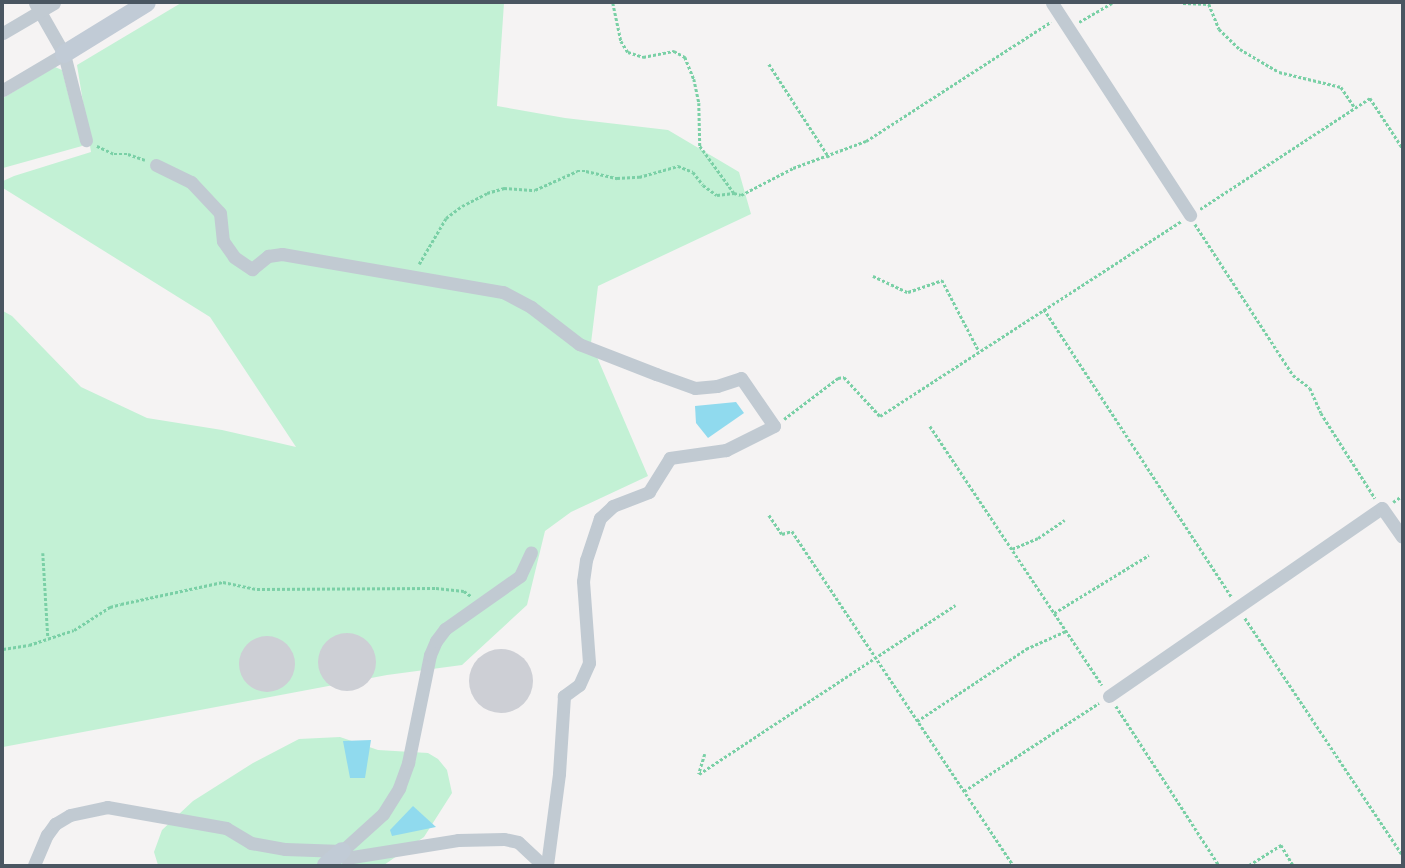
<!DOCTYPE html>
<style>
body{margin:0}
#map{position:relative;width:1405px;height:868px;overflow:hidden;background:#f5f3f3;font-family:Signika,sans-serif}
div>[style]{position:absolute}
.green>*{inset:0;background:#c3f1d5}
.water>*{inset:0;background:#90daee}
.building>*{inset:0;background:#cdcfd5}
.round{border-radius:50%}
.path>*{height:2.5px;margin-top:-1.25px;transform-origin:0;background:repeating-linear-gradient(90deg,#7ad0a6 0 3px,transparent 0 5px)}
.street>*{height:13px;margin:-6.5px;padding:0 6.5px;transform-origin:6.5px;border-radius:6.5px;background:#c1cad2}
.secondary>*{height:18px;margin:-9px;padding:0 9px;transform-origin:9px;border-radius:9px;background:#c1cbd6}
span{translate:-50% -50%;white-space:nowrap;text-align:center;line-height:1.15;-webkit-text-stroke:4px #fff;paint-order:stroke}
.frame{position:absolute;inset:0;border:4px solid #4a5661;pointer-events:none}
</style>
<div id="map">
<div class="green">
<i style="clip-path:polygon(181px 3px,504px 3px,497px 106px,565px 118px,668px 130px,739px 172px,751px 214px,598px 286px,591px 343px,648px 476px,571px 512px,545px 531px,527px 605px,462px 665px,387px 675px,3px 747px,3px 311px,12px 316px,81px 387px,147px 418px,222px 430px,296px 447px,210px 317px,3px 188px,3px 181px,14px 176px,91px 152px,77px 65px)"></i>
<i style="clip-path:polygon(55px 67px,62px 70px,82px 146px,3px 168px,3px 98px)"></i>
<i style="clip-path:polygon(340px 737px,378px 750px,428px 753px,438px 759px,447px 770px,452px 793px,424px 837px,384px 865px,158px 865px,154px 852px,162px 830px,193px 801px,253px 763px,299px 739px)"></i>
</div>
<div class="water">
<i style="clip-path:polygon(736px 402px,744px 413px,708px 438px,696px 423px,695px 406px)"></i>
<i style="clip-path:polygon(371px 740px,365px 778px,350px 778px,343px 741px)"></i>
<i style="clip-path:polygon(413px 806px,436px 827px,392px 836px,390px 830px)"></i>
</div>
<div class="building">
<i class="round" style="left:318px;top:633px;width:58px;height:58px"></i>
<i class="round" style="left:239px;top:636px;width:56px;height:56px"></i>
<i class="round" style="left:469px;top:649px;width:64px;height:64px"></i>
</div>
<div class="path">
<i style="left:613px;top:3px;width:39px;rotate:78deg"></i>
<i style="left:621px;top:41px;width:13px;rotate:58deg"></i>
<i style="left:628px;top:52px;width:16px;rotate:18deg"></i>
<i style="left:643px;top:57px;width:32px;rotate:-11deg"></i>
<i style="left:674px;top:51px;width:13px;rotate:29deg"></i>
<i style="left:685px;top:57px;width:24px;rotate:68deg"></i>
<i style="left:694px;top:79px;width:25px;rotate:78deg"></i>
<i style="left:699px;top:103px;width:43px;rotate:88.7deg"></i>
<i style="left:700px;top:146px;width:58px;rotate:54.1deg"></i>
<i style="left:734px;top:193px;width:7px;rotate:16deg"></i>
<i style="left:741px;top:195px;width:59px;rotate:-27.4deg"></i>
<i style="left:793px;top:168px;width:78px;rotate:-20.3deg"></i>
<i style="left:866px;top:141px;width:220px;rotate:-32.8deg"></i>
<i style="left:1183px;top:3px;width:26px;rotate:2deg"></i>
<i style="left:1209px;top:4px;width:27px;rotate:68deg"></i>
<i style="left:1219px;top:29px;width:29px;rotate:44deg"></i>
<i style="left:1240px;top:49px;width:45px;rotate:30.5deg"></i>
<i style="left:1279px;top:72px;width:64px;rotate:13.6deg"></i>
<i style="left:1341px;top:87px;width:25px;rotate:56deg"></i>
<i style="left:1079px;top:22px;width:38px;rotate:-30deg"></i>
<i style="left:769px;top:64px;width:111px;rotate:57.2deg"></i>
<i style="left:97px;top:146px;width:19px;rotate:25deg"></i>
<i style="left:114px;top:154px;width:14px"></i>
<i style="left:128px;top:154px;width:18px;rotate:19deg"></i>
<i style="left:1200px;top:209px;width:203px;rotate:-33.1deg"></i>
<i style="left:1370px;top:98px;width:59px;rotate:56.9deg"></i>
<i style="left:1195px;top:224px;width:180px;rotate:57deg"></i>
<i style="left:1293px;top:375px;width:21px;rotate:37deg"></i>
<i style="left:1310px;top:388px;width:27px;rotate:66deg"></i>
<i style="left:1321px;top:413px;width:101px;rotate:57.6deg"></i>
<i style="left:419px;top:264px;width:53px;rotate:-59.6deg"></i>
<i style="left:446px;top:218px;width:20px;rotate:-37deg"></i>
<i style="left:462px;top:206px;width:28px;rotate:-27deg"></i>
<i style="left:487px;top:193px;width:18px;rotate:-16deg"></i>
<i style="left:504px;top:188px;width:31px;rotate:4deg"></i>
<i style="left:535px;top:190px;width:46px;rotate:-24.3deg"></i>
<i style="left:577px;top:171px;width:9px"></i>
<i style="left:586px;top:171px;width:32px;rotate:13deg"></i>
<i style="left:617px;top:178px;width:22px;rotate:-3deg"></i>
<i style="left:639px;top:177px;width:41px;rotate:-15.8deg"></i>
<i style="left:678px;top:166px;width:16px;rotate:22deg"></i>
<i style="left:693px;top:172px;width:16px;rotate:52deg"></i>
<i style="left:703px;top:185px;width:17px;rotate:36deg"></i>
<i style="left:717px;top:195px;width:17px;rotate:-7deg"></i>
<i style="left:873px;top:276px;width:38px;rotate:25deg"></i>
<i style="left:908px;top:292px;width:36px;rotate:-19deg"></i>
<i style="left:942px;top:280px;width:80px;rotate:62.5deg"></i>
<i style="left:1044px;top:309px;width:344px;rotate:56.9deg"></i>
<i style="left:784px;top:419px;width:68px;rotate:-37.2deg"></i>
<i style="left:838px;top:378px;width:6px;rotate:-9deg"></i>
<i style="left:844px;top:377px;width:53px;rotate:47.3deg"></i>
<i style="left:880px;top:416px;width:359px;rotate:-32.9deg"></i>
<i style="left:930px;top:426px;width:311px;rotate:56.4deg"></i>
<i style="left:1393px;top:502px;width:11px;rotate:-34deg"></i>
<i style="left:769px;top:515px;width:23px;rotate:56deg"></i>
<i style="left:782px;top:534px;width:10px;rotate:-17deg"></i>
<i style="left:792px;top:531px;width:400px;rotate:56.5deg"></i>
<i style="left:1012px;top:549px;width:28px;rotate:-23deg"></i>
<i style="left:1038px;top:538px;width:32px;rotate:-34deg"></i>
<i style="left:43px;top:553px;width:84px;rotate:86.6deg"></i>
<i style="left:1054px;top:613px;width:111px;rotate:-31.4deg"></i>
<i style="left:1245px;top:618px;width:283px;rotate:56.4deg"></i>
<i style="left:3px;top:649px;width:26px;rotate:-9deg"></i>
<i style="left:29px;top:645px;width:47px;rotate:-18.4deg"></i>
<i style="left:74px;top:630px;width:43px;rotate:-32.6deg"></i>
<i style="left:110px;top:607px;width:11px;rotate:-15deg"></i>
<i style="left:121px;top:604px;width:104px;rotate:-12.2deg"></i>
<i style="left:223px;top:582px;width:35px;rotate:12deg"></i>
<i style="left:257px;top:589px;width:179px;rotate:-0.3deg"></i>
<i style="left:436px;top:588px;width:28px;rotate:6deg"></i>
<i style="left:464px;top:591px;width:9px;rotate:36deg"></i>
<i style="left:1116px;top:706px;width:189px;rotate:57.1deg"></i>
<i style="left:917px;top:721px;width:131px;rotate:-33.4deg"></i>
<i style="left:1026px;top:649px;width:44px;rotate:-24.2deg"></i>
<i style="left:705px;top:754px;width:21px;rotate:107deg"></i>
<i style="left:699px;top:774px;width:307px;rotate:-33.4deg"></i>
<i style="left:964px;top:791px;width:161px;rotate:-33.1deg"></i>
<i style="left:1249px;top:865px;width:38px;rotate:-32deg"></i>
<i style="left:1281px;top:845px;width:23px;rotate:59deg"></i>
</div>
<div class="street">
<i style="left:35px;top:3px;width:59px;rotate:60.4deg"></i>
<i style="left:64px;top:54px;width:89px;rotate:75.7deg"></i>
<i style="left:1052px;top:3px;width:253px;rotate:56.9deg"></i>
<i style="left:3px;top:33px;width:59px;rotate:-30.5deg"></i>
<i style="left:3px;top:90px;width:71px;rotate:-30.5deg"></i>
<i style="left:156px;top:165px;width:39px;rotate:26deg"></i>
<i style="left:191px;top:182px;width:42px;rotate:46.9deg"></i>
<i style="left:220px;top:213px;width:28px;rotate:84deg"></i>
<i style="left:223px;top:241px;width:19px;rotate:55deg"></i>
<i style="left:234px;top:257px;width:22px;rotate:34deg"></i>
<i style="left:252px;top:269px;width:21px;rotate:-39deg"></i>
<i style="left:268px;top:256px;width:14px;rotate:-8deg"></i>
<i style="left:282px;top:254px;width:224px;rotate:9.8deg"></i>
<i style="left:503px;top:292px;width:32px;rotate:28deg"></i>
<i style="left:531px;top:307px;width:61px;rotate:37.6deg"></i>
<i style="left:579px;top:344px;width:83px;rotate:21.3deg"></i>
<i style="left:656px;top:374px;width:41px;rotate:19.7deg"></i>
<i style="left:695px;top:388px;width:22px;rotate:-5deg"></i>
<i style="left:717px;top:386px;width:25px;rotate:-18deg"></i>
<i style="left:741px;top:378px;width:58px;rotate:55.5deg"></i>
<i style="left:774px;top:426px;width:54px;rotate:153.4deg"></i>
<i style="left:726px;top:450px;width:57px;rotate:171.9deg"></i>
<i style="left:670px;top:458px;width:40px;rotate:122deg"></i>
<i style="left:649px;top:492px;width:39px;rotate:159deg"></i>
<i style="left:613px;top:506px;width:18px;rotate:137deg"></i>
<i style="left:600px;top:518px;width:44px;rotate:108.4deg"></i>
<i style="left:586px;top:560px;width:21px;rotate:98deg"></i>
<i style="left:583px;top:581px;width:82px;rotate:85.8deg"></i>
<i style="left:589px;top:663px;width:24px;rotate:114deg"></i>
<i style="left:579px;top:685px;width:19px;rotate:144deg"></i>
<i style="left:564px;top:696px;width:78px;rotate:93.7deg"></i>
<i style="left:559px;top:774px;width:92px;rotate:97.5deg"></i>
<i style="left:1109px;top:696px;width:331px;rotate:-34.6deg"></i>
<i style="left:1382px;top:508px;width:35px;rotate:55deg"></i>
<i style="left:342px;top:851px;width:8px;rotate:60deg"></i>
<i style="left:346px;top:858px;width:113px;rotate:-9.1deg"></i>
<i style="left:458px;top:840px;width:46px;rotate:-1.2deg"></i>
<i style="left:504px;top:839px;width:14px;rotate:12deg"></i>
<i style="left:518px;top:842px;width:34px;rotate:43deg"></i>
<i style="left:34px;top:865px;width:33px;rotate:-67deg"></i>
<i style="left:47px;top:835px;width:14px;rotate:-54deg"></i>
<i style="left:55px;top:824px;width:17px;rotate:-31deg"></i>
<i style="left:70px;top:815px;width:38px;rotate:-12deg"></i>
<i style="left:107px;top:807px;width:121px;rotate:10deg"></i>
<i style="left:226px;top:828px;width:29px;rotate:31deg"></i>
<i style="left:251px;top:843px;width:35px;rotate:10deg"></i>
<i style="left:285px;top:849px;width:57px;rotate:2deg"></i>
<i style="left:342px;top:851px;width:55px;rotate:-42.1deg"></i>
<i style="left:383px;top:814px;width:31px;rotate:-58deg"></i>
<i style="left:399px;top:788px;width:27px;rotate:-70deg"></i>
<i style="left:408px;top:763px;width:110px;rotate:-78.5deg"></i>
<i style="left:430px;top:655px;width:15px;rotate:-67deg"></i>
<i style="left:436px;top:641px;width:15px;rotate:-53deg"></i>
<i style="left:445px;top:629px;width:92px;rotate:-35.2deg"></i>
<i style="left:520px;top:576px;width:26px;rotate:-65deg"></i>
</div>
<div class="secondary">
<i style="left:64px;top:54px;width:97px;rotate:-31.6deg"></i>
<i style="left:326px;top:865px;width:21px;rotate:-41deg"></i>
</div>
<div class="frame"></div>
</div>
